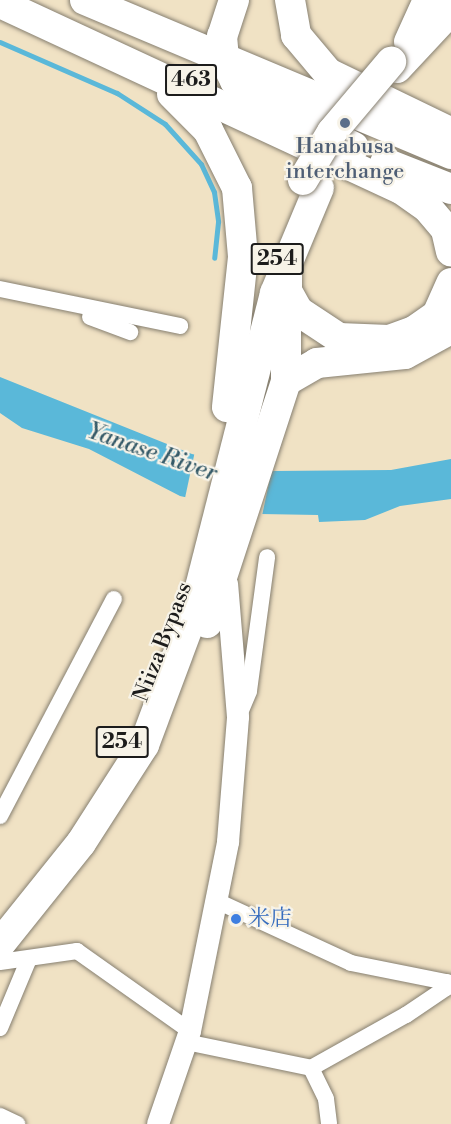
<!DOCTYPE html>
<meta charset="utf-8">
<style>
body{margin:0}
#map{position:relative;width:451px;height:1124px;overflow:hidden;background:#f0e2c4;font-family:"Libre Bodoni","Noto Serif JP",serif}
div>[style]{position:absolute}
.water>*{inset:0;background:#5ab8d9}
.pier>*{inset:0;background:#f0e2c4;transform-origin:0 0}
.stream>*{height:5px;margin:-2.5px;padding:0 2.5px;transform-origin:2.5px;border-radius:2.5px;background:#5ab8d9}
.roads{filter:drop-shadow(0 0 2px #867f70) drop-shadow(0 0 2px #867f70)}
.street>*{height:16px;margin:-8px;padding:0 8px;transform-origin:8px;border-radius:8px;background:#fff}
.secondary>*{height:22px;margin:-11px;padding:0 11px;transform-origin:11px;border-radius:11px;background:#fff}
.highway>*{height:30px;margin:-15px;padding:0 15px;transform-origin:15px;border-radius:15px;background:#fff}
.bridges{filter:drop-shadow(0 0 2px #867f70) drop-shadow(0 0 2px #867f70)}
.highway-bridge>*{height:30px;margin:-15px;padding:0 15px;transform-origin:15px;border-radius:15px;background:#fff}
.dots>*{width:16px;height:16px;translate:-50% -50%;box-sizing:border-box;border:3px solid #f7f3e8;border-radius:50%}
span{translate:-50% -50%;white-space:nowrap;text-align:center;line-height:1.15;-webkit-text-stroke:4.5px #f7f3e8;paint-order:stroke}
.shield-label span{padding:2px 4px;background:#f7f3e8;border:2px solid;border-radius:4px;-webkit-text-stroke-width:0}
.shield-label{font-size:21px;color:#1c1c1c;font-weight:700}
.service-label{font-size:22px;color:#4e5e75}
.street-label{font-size:22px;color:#1c1c1c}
.shop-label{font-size:22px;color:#366cbe}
.left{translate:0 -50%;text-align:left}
.water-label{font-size:24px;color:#355a68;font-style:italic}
</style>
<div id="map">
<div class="water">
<i style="clip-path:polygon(0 377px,192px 454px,239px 465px,273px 471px,391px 470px,451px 459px,451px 499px,400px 506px,365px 520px,319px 522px,318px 515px,261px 514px,180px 496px,89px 449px,22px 428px,0 413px)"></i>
</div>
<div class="pier">
<i style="left:195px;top:451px;width:79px;height:50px;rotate:12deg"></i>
</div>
<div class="stream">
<i style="left:0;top:42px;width:128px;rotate:23.6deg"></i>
<i style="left:117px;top:93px;width:57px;rotate:32.9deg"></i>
<i style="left:165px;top:124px;width:54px;rotate:48deg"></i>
<i style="left:201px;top:164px;width:31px;rotate:65deg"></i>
<i style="left:214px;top:192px;width:30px;rotate:82deg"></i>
<i style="left:218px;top:222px;width:36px;rotate:96deg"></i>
</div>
<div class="roads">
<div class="street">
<i style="left:0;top:289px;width:184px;rotate:11.6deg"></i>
<i style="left:90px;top:317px;width:43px;rotate:20.6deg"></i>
<i style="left:239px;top:715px;width:26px;rotate:-67deg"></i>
<i style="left:249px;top:691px;width:135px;rotate:-82.3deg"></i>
<i style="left:0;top:816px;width:245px;rotate:-62.3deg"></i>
<i style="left:219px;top:902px;width:145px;rotate:24.8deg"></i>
<i style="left:351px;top:963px;width:102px;rotate:11.3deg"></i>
<i style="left:0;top:962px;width:78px;rotate:-8.1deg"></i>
<i style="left:77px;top:951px;width:138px;rotate:35.3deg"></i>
<i style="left:0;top:1028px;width:73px;rotate:-67.3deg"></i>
<i style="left:186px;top:1042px;width:128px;rotate:11.7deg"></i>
<i style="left:311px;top:1068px;width:109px;rotate:-29.2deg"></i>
<i style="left:406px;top:1015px;width:48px;rotate:-34deg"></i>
<i style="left:446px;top:988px;width:6px;rotate:-81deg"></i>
<i style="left:311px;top:1068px;width:34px;rotate:64deg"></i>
<i style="left:326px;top:1099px;width:25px;rotate:83deg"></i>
<i style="left:0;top:1116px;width:19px;rotate:25deg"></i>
</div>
<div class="secondary">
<i style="left:158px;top:1124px;width:98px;rotate:-71deg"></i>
<i style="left:190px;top:1031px;width:193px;rotate:-78.6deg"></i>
<i style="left:228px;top:842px;width:125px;rotate:-85.4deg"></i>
<i style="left:238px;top:717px;width:133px;rotate:-94.7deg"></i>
</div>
<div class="highway">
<i style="left:85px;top:0;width:397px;rotate:22.8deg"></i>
<i style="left:234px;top:0;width:38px;rotate:108deg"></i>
<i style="left:222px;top:36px;width:23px;rotate:85deg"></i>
<i style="left:224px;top:59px;width:25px;rotate:63deg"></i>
<i style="left:235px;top:81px;width:37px;rotate:36deg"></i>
<i style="left:265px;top:103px;width:99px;rotate:26.3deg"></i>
<i style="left:290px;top:0;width:36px;rotate:80deg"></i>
<i style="left:296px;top:35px;width:50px;rotate:49.9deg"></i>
<i style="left:328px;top:73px;width:136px;rotate:25.8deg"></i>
<i style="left:0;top:3px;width:442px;rotate:24.9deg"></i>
<i style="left:401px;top:189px;width:32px;rotate:35deg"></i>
<i style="left:427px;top:207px;width:30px;rotate:50deg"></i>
<i style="left:446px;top:230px;width:22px;rotate:77deg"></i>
<i style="left:409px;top:42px;width:46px;rotate:-65.7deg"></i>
<i style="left:397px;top:68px;width:79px;rotate:-47deg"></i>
<i style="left:172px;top:94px;width:51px;rotate:45deg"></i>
<i style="left:208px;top:130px;width:65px;rotate:63.4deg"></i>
<i style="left:237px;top:188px;width:69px;rotate:85deg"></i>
<i style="left:243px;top:257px;width:151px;rotate:96.1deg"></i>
<i style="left:385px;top:163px;width:71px;rotate:21.5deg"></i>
<i style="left:287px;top:267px;width:24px;rotate:90deg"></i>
<i style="left:287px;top:291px;width:23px;rotate:61deg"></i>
<i style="left:298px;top:311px;width:49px;rotate:33.4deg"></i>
<i style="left:339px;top:338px;width:50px;rotate:2.3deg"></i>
<i style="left:389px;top:340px;width:27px;rotate:-20deg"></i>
<i style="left:414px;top:331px;width:28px;rotate:-35deg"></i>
<i style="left:437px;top:315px;width:35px;rotate:-66deg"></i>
<i style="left:286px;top:381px;width:84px;rotate:-90deg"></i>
<i style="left:207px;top:623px;width:255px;rotate:-71.9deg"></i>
<i style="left:286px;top:381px;width:36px;rotate:-30deg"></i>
<i style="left:317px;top:363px;width:88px;rotate:-5.8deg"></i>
<i style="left:405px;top:354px;width:52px;rotate:-28.5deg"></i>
<i style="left:0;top:944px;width:129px;rotate:-51.3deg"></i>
<i style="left:81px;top:843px;width:117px;rotate:-57.3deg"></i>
<i style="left:144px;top:745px;width:143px;rotate:-69.5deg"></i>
<i style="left:194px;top:611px;width:328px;rotate:-75.7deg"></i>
<i style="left:275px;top:293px;width:114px;rotate:-67.3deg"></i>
</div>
</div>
<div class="bridges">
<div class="highway-bridge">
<i style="left:303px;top:180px;width:56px;rotate:-58.9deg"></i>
<i style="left:332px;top:132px;width:92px;rotate:-49.9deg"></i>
</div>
</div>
<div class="dots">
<i style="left:345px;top:123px;background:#5c6f8a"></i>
<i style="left:236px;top:919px;background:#3f7fe0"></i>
</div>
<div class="shield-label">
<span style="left:191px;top:80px">463</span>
<span style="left:277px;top:259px">254</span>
<span style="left:122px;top:742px">254</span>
</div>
<div class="service-label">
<span style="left:345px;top:159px">Hanabusa<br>interchange</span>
</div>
<div class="street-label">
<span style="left:163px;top:642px;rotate:-69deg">Niiza Bypass</span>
</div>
<div class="shop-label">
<span class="left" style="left:248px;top:919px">米店</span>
</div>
<div class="water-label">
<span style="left:152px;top:453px;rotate:19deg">Yanase River</span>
</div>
</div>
